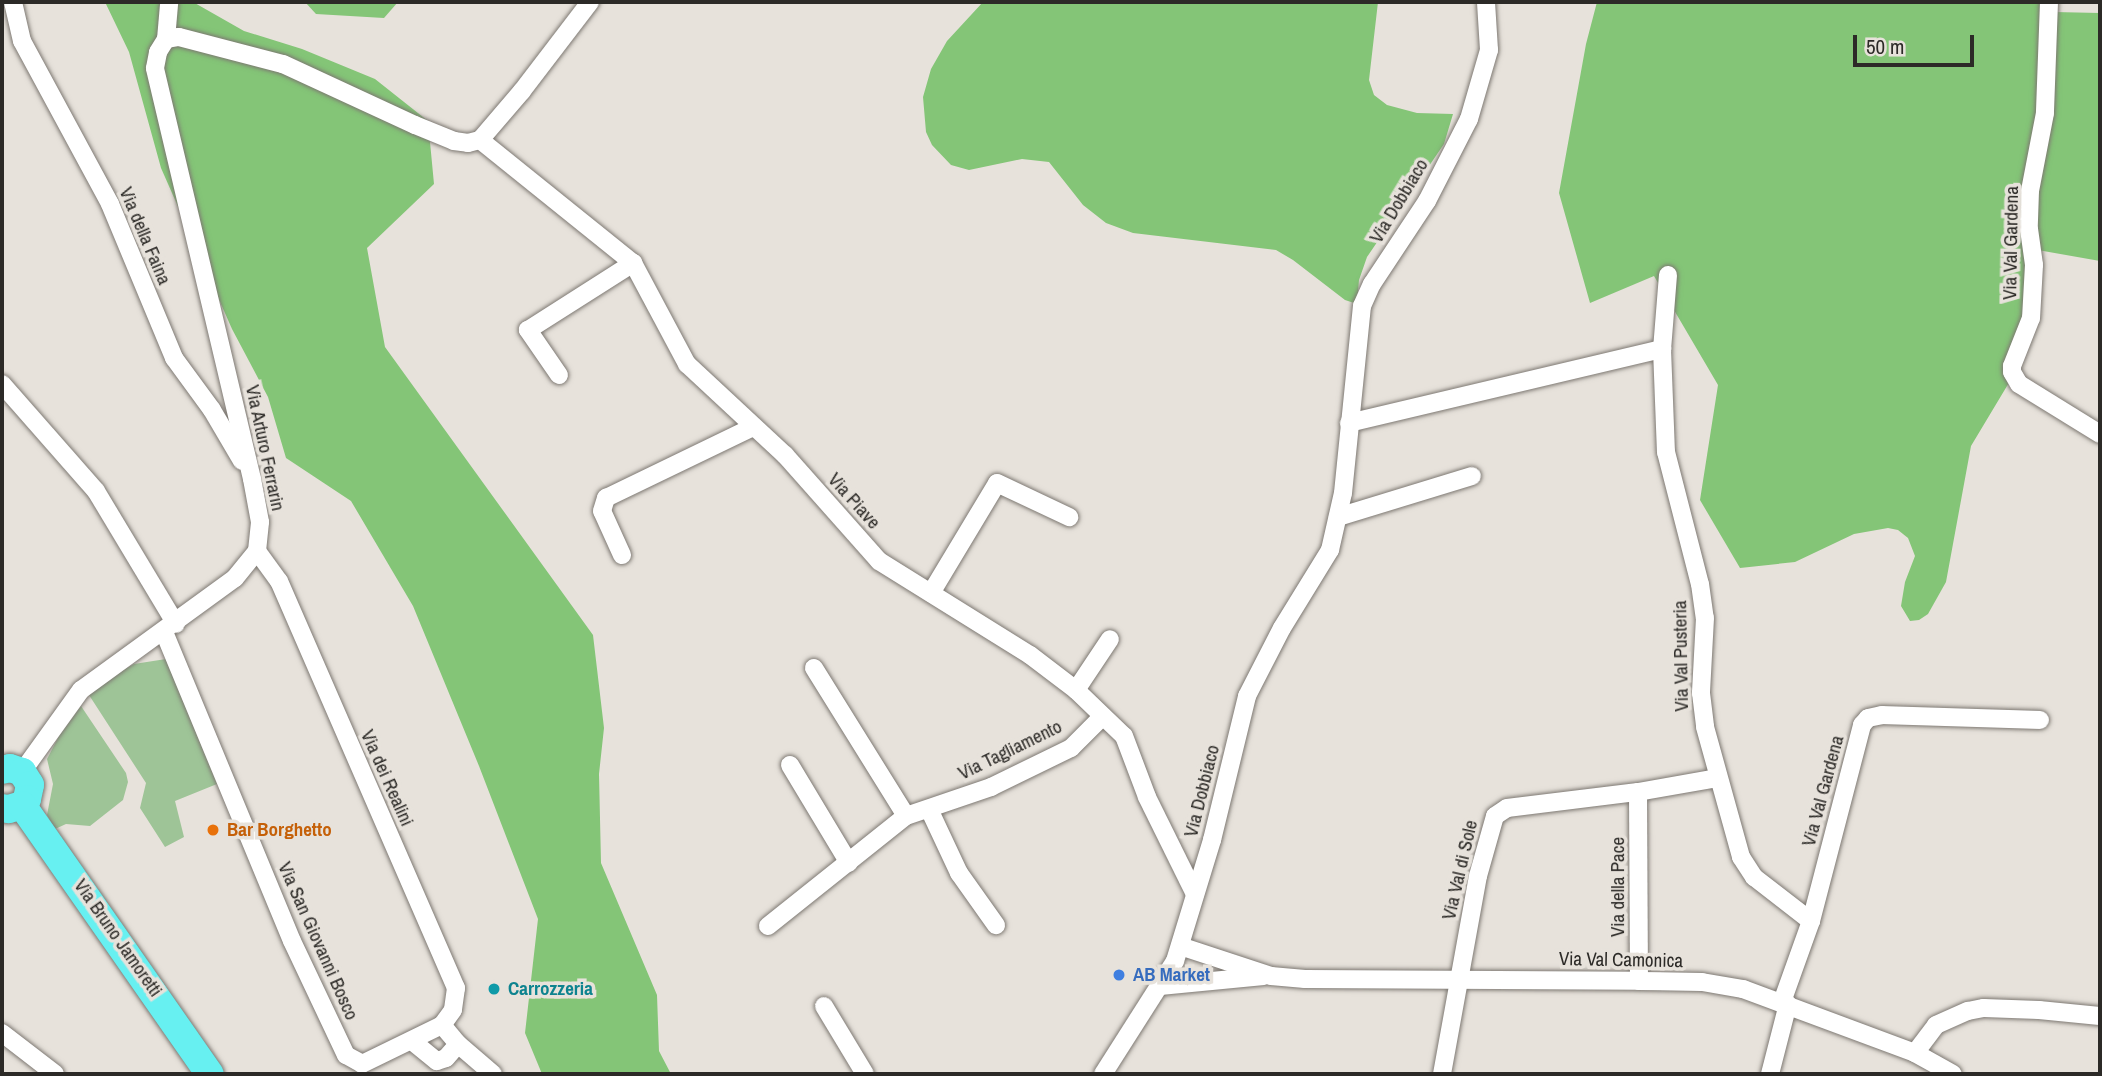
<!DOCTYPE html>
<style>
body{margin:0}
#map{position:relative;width:2102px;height:1076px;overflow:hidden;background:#e7e2db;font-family:"Archivo Narrow",sans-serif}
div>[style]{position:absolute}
.green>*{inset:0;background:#9ec497}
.forest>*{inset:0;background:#84c577}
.roads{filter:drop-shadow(0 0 2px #7d7872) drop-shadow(0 0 2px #7d7872)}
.street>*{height:18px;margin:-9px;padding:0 9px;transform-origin:9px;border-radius:9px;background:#fff}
.primary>*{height:28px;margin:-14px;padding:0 14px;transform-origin:14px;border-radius:14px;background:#67f0f1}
.dots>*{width:19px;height:19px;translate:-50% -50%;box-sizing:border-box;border:4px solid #e7e2db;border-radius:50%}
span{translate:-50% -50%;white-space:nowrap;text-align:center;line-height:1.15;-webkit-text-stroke:7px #e7e2db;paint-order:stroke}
.street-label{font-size:19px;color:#2c2a27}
.food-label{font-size:19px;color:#c56008;font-weight:700}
.left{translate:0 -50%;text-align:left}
.shop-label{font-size:19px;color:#366cbe;font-weight:700}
.culture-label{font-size:19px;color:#0d838f;font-weight:700}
.frame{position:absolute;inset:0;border:4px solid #2c2a27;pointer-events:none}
.scale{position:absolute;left:1853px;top:35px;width:121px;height:32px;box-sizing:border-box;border:4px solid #2c2a27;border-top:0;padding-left:9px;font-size:21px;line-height:24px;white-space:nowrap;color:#2c2a27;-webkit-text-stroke:5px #e7e2db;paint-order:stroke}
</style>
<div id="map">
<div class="green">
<i style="clip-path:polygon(166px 659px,217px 784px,175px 801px,184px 837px,165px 847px,140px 808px,146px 783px,89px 695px,112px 676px,134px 664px)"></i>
<i style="clip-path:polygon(81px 706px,126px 773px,128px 782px,123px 800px,90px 826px,66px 824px,55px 829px,47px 815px,53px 784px,47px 759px,59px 736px)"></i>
</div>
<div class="forest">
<i style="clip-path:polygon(105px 2px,193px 2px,244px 31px,302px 49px,375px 79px,428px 121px,434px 184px,367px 248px,385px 347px,593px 635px,604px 728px,599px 774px,601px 863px,657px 995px,659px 1051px,671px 1074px,542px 1074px,525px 1033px,538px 919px,479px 766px,413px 606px,351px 501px,286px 458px,268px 397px,232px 329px,161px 168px,129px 52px)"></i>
<i style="clip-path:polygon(305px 2px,398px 2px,384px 18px,316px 14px)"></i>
<i style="clip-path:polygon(983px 2px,1378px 2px,1369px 80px,1374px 95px,1387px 105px,1417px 113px,1453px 114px,1444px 144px,1367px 257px,1359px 280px,1357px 304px,1345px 300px,1293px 260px,1276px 250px,1133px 233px,1106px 223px,1083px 205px,1049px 162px,1022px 159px,969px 170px,951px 165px,932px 145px,926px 132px,923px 97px,931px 69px,947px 41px)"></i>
<i style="clip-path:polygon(1597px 2px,2051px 2px,2054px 12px,2100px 13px,2100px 261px,2032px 249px,2026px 319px,2013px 376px,1971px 446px,1946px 582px,1928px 614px,1919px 620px,1910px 621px,1901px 606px,1905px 582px,1915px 556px,1908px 538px,1898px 530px,1888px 528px,1854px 534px,1795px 562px,1740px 568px,1700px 500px,1718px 385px,1654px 276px,1590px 303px,1559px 193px,1586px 44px)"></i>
</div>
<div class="roads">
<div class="street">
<i style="left:13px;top:2px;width:40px;rotate:77deg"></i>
<i style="left:22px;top:41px;width:185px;rotate:61.6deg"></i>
<i style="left:110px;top:204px;width:167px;rotate:67.4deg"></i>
<i style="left:174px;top:358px;width:64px;rotate:53.8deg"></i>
<i style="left:212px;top:410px;width:59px;rotate:59.5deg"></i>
<i style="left:2049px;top:2px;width:111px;rotate:92.1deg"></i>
<i style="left:2045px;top:113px;width:79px;rotate:100.9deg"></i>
<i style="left:2030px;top:191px;width:38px;rotate:92deg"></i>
<i style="left:2029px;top:229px;width:36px;rotate:82deg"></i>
<i style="left:2034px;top:265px;width:53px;rotate:93.2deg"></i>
<i style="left:2031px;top:318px;width:52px;rotate:111.6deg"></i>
<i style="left:2012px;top:366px;width:6px;rotate:90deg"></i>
<i style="left:2012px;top:372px;width:14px;rotate:60deg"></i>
<i style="left:2019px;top:384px;width:95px;rotate:31.7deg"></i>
<i style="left:166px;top:39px;width:37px;rotate:-85deg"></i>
<i style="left:480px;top:140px;width:196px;rotate:38.8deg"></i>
<i style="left:633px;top:263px;width:115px;rotate:61.9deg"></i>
<i style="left:687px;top:364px;width:134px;rotate:42.9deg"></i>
<i style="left:785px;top:455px;width:142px;rotate:48.4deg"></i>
<i style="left:879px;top:561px;width:178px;rotate:31.9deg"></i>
<i style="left:1030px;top:655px;width:58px;rotate:37.3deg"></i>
<i style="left:1076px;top:690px;width:66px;rotate:43.8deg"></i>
<i style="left:1124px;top:736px;width:65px;rotate:69.3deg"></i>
<i style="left:1147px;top:797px;width:108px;rotate:63.7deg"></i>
<i style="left:1668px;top:275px;width:74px;rotate:94.6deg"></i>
<i style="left:1662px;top:349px;width:103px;rotate:87.8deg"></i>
<i style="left:1666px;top:452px;width:136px;rotate:75.6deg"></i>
<i style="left:1700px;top:584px;width:34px;rotate:82deg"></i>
<i style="left:1705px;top:618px;width:75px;rotate:93.1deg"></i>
<i style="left:1701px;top:693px;width:34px;rotate:83deg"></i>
<i style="left:1705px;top:727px;width:135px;rotate:74.5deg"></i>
<i style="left:1741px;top:857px;width:24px;rotate:57deg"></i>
<i style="left:1754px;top:877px;width:72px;rotate:37.7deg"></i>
<i style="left:559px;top:375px;width:55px;rotate:-124.6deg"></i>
<i style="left:528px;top:330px;width:125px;rotate:-32.5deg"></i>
<i style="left:2px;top:384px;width:142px;rotate:48.7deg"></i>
<i style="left:96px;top:491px;width:155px;rotate:59deg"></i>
<i style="left:1349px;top:423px;width:322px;rotate:-13.3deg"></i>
<i style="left:1338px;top:517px;width:140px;rotate:-17deg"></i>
<i style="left:257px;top:551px;width:37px;rotate:54deg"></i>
<i style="left:279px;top:581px;width:444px;rotate:66.5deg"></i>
<i style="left:456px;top:988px;width:22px;rotate:98deg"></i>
<i style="left:453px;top:1010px;width:19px;rotate:126deg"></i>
<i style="left:442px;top:1025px;width:89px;rotate:154deg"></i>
<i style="left:622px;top:555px;width:48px;rotate:-114.4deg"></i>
<i style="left:602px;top:511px;width:14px;rotate:-73deg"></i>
<i style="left:606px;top:498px;width:163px;rotate:-25.8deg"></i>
<i style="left:931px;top:593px;width:128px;rotate:-59deg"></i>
<i style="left:997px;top:483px;width:80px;rotate:25.3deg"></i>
<i style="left:164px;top:632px;width:334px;rotate:67.5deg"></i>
<i style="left:292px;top:941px;width:126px;rotate:64.7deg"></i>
<i style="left:346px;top:1055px;width:18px;rotate:29deg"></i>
<i style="left:814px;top:668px;width:174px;rotate:58.1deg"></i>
<i style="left:1076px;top:690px;width:61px;rotate:-56.3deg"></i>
<i style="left:790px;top:765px;width:114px;rotate:59deg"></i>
<i style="left:22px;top:772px;width:101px;rotate:-54.3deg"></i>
<i style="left:81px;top:690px;width:190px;rotate:-36deg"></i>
<i style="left:235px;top:578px;width:35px;rotate:-51deg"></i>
<i style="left:257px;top:551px;width:29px;rotate:-84deg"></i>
<i style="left:260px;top:522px;width:44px;rotate:-100.5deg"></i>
<i style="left:252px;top:479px;width:422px;rotate:-103.3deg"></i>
<i style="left:155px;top:68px;width:16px;rotate:-79deg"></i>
<i style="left:158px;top:52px;width:15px;rotate:-58deg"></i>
<i style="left:166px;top:39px;width:13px;rotate:-9deg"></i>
<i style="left:179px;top:37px;width:107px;rotate:14.6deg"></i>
<i style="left:283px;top:64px;width:145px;rotate:24.8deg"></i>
<i style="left:415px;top:125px;width:42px;rotate:22.3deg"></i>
<i style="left:454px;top:141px;width:14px;rotate:8deg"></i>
<i style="left:468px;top:143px;width:12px;rotate:-14deg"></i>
<i style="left:480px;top:140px;width:65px;rotate:-49.4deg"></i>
<i style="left:522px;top:91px;width:112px;rotate:-52.6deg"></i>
<i style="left:1638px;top:792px;width:189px;rotate:89.7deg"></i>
<i style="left:929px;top:809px;width:71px;rotate:64.9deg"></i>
<i style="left:959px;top:873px;width:64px;rotate:54.6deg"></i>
<i style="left:768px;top:926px;width:176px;rotate:-38.6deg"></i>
<i style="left:906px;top:816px;width:90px;rotate:-18.8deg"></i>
<i style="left:991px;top:787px;width:89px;rotate:-26deg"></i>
<i style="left:1071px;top:748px;width:45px;rotate:-45deg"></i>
<i style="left:1180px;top:946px;width:96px;rotate:18.2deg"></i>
<i style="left:1271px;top:976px;width:34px;rotate:5deg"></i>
<i style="left:1305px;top:979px;width:334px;rotate:0.3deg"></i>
<i style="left:1639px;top:981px;width:63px;rotate:0.9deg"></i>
<i style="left:1702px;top:982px;width:42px;rotate:9.7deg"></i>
<i style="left:1743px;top:989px;width:184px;rotate:20.4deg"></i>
<i style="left:1915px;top:1053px;width:43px;rotate:28.9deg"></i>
<i style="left:1160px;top:986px;width:104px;rotate:-5.5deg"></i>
<i style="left:1782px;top:1002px;width:86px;rotate:-70.3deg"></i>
<i style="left:1811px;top:921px;width:203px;rotate:-75.4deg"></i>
<i style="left:1862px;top:725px;width:9px;rotate:-49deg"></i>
<i style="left:1868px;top:718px;width:14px;rotate:-12deg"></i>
<i style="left:1882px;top:715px;width:158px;rotate:1.8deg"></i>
<i style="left:824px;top:1006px;width:79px;rotate:58.9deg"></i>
<i style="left:2px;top:1033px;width:67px;rotate:37.7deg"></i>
<i style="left:412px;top:1041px;width:32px;rotate:39deg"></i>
<i style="left:437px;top:1061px;width:9px;rotate:-18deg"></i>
<i style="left:446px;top:1058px;width:18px;rotate:-49deg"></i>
<i style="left:458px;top:1044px;width:25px;rotate:-130deg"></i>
<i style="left:458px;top:1044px;width:46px;rotate:40.6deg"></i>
<i style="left:1915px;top:1053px;width:35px;rotate:-53deg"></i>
<i style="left:1936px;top:1025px;width:35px;rotate:-24deg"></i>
<i style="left:1968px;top:1011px;width:16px;rotate:-11deg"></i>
<i style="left:1984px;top:1008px;width:55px;rotate:2.1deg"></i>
<i style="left:2039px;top:1010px;width:61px;rotate:5.6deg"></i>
<i style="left:1103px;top:1074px;width:134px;rotate:-57.5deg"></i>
<i style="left:1175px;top:961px;width:127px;rotate:-73deg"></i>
<i style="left:1212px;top:840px;width:148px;rotate:-76.3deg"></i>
<i style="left:1247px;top:696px;width:76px;rotate:-62.8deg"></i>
<i style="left:1282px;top:628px;width:92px;rotate:-58.4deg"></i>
<i style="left:1330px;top:550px;width:58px;rotate:-77.2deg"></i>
<i style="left:1343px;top:493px;width:188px;rotate:-84.2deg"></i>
<i style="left:1362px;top:306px;width:24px;rotate:-66deg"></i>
<i style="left:1372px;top:284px;width:100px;rotate:-56.5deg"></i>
<i style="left:1427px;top:201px;width:92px;rotate:-62.9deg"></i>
<i style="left:1469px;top:119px;width:72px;rotate:-73.8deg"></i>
<i style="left:1489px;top:50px;width:48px;rotate:-93.6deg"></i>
<i style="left:1442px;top:1074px;width:201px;rotate:-79.7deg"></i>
<i style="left:1478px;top:876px;width:62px;rotate:-74.2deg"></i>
<i style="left:1495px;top:816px;width:14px;rotate:-34deg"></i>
<i style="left:1507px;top:808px;width:132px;rotate:-7deg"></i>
<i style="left:1638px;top:792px;width:80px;rotate:-10deg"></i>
<i style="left:1770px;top:1074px;width:72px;rotate:-75.6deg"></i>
</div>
<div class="primary">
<i style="left:2px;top:770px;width:8px;rotate:-14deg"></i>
<i style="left:10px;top:768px;width:13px;rotate:18deg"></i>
<i style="left:22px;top:772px;width:15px;rotate:58deg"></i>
<i style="left:30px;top:785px;width:14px;rotate:102deg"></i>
<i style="left:27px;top:799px;width:8px;rotate:130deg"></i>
<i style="left:22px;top:805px;width:14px;rotate:163deg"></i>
<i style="left:9px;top:809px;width:7px;rotate:-172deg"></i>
<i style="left:22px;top:805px;width:328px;rotate:55.1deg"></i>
</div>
</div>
<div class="dots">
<i style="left:213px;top:830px;background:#e8710a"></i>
<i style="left:1119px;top:975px;background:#3f7fe0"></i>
<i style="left:494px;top:989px;background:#0f9aa8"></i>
</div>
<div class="street-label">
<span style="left:1399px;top:201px;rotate:-59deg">Via Dobbiaco</span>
<span style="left:145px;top:236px;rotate:67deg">Via della Faina</span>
<span style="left:2011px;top:243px;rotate:-89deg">Via Val Gardena</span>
<span style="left:265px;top:448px;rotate:78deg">Via Arturo Ferrarin</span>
<span style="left:854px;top:501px;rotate:48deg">Via Piave</span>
<span style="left:1681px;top:656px;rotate:-91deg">Via Val Pusteria</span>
<span style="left:1010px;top:750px;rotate:-26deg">Via Tagliamento</span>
<span style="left:387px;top:778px;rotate:66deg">Via dei Realini</span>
<span style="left:1202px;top:791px;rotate:-76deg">Via Dobbiaco</span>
<span style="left:1823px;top:791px;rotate:-75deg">Via Val Gardena</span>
<span style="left:1460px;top:870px;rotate:-77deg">Via Val di Sole</span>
<span style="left:1618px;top:887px;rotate:-90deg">Via della Pace</span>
<span style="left:118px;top:938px;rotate:55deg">Via Bruno Jamoretti</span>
<span style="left:318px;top:941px;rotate:66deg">Via San Giovanni Bosco</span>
<span style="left:1621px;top:960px;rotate:1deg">Via Val Camonica</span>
</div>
<div class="food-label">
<span class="left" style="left:227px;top:830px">Bar Borghetto</span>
</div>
<div class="shop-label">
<span class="left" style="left:1133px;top:975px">AB Market</span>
</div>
<div class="culture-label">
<span class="left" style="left:508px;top:989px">Carrozzeria</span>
</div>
<div class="frame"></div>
<div class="scale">50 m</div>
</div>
